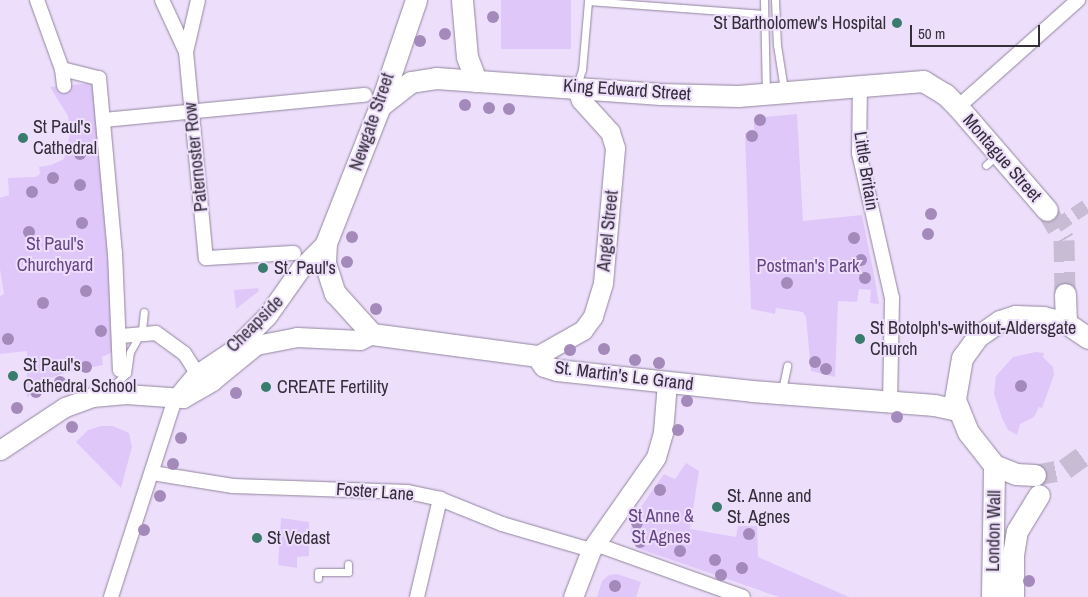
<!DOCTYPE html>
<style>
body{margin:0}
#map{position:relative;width:1088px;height:597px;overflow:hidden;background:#eddffb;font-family:"Archivo Narrow",sans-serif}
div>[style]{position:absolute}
.green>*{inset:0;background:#e0c7f9;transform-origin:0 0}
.street-tunnel>*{height:14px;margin-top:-7px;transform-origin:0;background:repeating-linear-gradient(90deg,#c8bcd4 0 14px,transparent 0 21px)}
.primary-tunnel>*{height:21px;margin-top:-10.5px;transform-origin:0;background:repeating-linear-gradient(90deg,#c8bcd4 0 21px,transparent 0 32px)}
.roads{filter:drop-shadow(0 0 1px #92859e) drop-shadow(0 0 1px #92859e)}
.lane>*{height:7px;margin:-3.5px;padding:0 3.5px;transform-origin:3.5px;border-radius:3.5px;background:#fff}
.street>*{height:14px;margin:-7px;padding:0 7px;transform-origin:7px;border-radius:7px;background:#fff}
.secondary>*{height:19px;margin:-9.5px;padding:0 9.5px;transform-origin:9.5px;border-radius:9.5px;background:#fff}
.primary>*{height:21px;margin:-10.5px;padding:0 10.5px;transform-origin:10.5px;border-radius:10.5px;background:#fff}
.trees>*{width:12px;height:12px;margin:-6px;border-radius:50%;background:#a38aba}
.dots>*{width:14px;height:14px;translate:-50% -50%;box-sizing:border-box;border:2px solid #eddffb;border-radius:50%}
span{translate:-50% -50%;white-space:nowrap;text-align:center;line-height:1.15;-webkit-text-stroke:4px #eddffb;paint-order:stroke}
.poi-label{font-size:18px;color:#342e39}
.right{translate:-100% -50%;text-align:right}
.left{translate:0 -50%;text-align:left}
.street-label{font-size:18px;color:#342e39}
.park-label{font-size:18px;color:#674485}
.scale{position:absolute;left:910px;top:25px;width:130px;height:22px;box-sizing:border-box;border:2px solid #342e39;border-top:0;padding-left:6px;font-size:15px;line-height:18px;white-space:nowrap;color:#342e39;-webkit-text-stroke:4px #eddffb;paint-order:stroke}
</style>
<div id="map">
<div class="green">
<i style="left:501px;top:0;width:70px;height:49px"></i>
<i style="clip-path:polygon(94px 83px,115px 351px,102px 357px,103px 365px,61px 374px,42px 382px,27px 398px,27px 351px,0 354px,0 296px,4px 294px,0 269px,0 198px,9px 195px,8px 178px,36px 177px,40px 174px,39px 167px,51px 165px,64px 159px,70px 134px,68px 116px,50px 87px)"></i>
<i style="clip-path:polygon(797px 114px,803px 221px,862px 215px,875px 280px,879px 304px,870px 303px,871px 290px,859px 289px,857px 302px,838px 301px,835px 377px,811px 371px,806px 317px,803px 312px,776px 308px,775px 314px,751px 309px,745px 133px,754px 132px,754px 118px)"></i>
<i style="clip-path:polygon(258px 288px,259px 291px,236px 309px,234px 290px)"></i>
<i style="clip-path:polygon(1036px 352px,1044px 353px,1043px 357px,1053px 367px,1054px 375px,1042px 408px,1039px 407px,1034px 417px,1020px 424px,1017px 435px,1008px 430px,1002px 418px,994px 394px,996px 376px,1013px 357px)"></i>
<i style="clip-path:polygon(101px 426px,113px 426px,129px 433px,132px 447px,121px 488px,76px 442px,88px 430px)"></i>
<i style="clip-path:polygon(686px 463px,699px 471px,690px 529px,736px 537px,738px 526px,757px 526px,758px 557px,849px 597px,779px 597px,637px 548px,630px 531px,636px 514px,664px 474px,675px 479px)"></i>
<i style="clip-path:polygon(281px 518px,309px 522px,309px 556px,297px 557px,297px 568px,278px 565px)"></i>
<i style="clip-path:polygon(617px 574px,641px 582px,636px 597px,597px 597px,602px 581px,609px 575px)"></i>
</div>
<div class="street-tunnel">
<i style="left:1057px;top:226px;width:37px;rotate:-34deg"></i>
</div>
<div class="primary-tunnel">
<i style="left:1047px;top:210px;width:34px;rotate:60deg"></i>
<i style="left:1064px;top:240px;width:54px;rotate:88.9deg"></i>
<i style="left:1035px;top:475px;width:31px;rotate:-11deg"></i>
<i style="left:1065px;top:469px;width:29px;rotate:-36deg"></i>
</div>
<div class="roads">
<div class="lane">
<i style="left:764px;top:0;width:92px;rotate:88.8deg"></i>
<i style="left:775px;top:0;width:45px;rotate:87.5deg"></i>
<i style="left:777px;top:45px;width:45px;rotate:81deg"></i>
<i style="left:577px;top:85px;width:16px;rotate:-72deg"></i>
<i style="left:582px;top:70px;width:69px;rotate:-85deg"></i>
<i style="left:588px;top:1px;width:176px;rotate:4.2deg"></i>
<i style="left:986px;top:165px;width:13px;rotate:-42deg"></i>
<i style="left:782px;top:390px;width:25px;rotate:-78deg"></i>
<i style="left:107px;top:391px;width:27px;rotate:-42deg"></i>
<i style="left:127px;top:373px;width:21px;rotate:-82deg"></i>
<i style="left:130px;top:352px;width:25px;rotate:-61deg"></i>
<i style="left:142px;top:330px;width:18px;rotate:-84deg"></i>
<i style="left:318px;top:578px;width:6px;rotate:-90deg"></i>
<i style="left:318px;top:572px;width:30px"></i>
<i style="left:348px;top:572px;width:8px;rotate:-90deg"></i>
</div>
<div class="street">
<i style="left:37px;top:0;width:73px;rotate:70.1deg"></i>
<i style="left:62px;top:69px;width:38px;rotate:14deg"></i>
<i style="left:99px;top:78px;width:176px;rotate:84.8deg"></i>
<i style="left:115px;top:253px;width:117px;rotate:87.6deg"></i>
<i style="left:162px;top:0;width:57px;rotate:65.2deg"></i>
<i style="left:186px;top:52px;width:207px;rotate:84.5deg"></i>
<i style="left:206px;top:258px;width:88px;rotate:-3.3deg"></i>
<i style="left:186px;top:52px;width:53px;rotate:-77deg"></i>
<i style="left:62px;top:69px;width:17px;rotate:83deg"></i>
<i style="left:860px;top:84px;width:69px;rotate:90.8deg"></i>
<i style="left:859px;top:153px;width:149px;rotate:77.2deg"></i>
<i style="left:892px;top:298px;width:105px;rotate:91.1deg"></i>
<i style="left:958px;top:107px;width:161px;rotate:-41.7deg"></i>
<i style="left:103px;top:120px;width:263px;rotate:-5.5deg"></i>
<i style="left:121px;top:336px;width:35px;rotate:-5deg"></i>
<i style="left:156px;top:333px;width:34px;rotate:36deg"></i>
<i style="left:184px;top:353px;width:17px;rotate:57deg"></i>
<i style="left:152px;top:473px;width:82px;rotate:9.1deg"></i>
<i style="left:233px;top:486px;width:175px;rotate:2deg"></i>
<i style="left:408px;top:492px;width:33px;rotate:12deg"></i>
<i style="left:440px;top:499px;width:67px;rotate:22deg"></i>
<i style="left:502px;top:524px;width:93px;rotate:16.3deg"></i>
<i style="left:595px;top:544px;width:157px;rotate:19.7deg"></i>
<i style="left:111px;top:597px;width:208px;rotate:-72.1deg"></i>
<i style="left:417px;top:597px;width:101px;rotate:-76.8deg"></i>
</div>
<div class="secondary">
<i style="left:537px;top:356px;width:53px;rotate:-29.5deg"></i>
<i style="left:583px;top:330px;width:17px;rotate:-54deg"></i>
<i style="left:593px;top:316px;width:34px;rotate:-73deg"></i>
<i style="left:603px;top:283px;width:136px;rotate:-84.9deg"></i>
<i style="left:615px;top:148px;width:17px;rotate:-107deg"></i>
<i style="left:610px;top:132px;width:43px;rotate:-132.2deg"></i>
<i style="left:581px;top:100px;width:14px;rotate:-111deg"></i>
<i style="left:179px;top:395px;width:26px;rotate:-50deg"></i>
<i style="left:196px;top:375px;width:45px;rotate:-34deg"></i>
<i style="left:233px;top:350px;width:48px;rotate:-45deg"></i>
<i style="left:267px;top:316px;width:59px;rotate:-54.7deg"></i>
<i style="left:301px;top:268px;width:35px;rotate:-45deg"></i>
<i style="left:0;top:450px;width:78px;rotate:-33.5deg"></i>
<i style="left:65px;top:407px;width:29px;rotate:-20deg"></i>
<i style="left:92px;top:397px;width:34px;rotate:-5deg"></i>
<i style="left:126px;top:394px;width:57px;rotate:4deg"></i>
<i style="left:183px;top:398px;width:34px;rotate:-30deg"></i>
<i style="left:212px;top:381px;width:57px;rotate:-39.3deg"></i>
<i style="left:256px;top:345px;width:42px;rotate:-11deg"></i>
<i style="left:297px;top:337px;width:63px;rotate:2.7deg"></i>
<i style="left:360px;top:340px;width:13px;rotate:-27deg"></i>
<i style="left:573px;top:597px;width:50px;rotate:-69deg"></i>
<i style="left:591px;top:550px;width:113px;rotate:-55deg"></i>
<i style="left:656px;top:457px;width:26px;rotate:-74deg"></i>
<i style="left:663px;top:432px;width:50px;rotate:-85.4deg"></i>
</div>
<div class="primary">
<i style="left:416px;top:0;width:112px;rotate:108.8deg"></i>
<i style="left:380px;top:106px;width:147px;rotate:111.5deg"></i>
<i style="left:326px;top:243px;width:20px;rotate:93deg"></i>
<i style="left:325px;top:263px;width:32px;rotate:72deg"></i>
<i style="left:335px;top:293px;width:55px;rotate:47.9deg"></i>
<i style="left:372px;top:334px;width:166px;rotate:7.6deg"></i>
<i style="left:537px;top:356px;width:12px;rotate:55deg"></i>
<i style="left:544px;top:366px;width:14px;rotate:17deg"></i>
<i style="left:557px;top:370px;width:196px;rotate:6.1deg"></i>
<i style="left:752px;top:391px;width:183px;rotate:4.4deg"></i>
<i style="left:934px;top:405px;width:24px;rotate:12deg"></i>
<i style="left:462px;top:0;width:57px;rotate:85deg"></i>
<i style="left:467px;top:57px;width:26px;rotate:69deg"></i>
<i style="left:380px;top:106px;width:39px;rotate:-38deg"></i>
<i style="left:411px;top:82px;width:25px;rotate:-9deg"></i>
<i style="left:436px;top:78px;width:225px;rotate:4.1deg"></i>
<i style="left:660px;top:94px;width:78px;rotate:1.5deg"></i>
<i style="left:738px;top:96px;width:186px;rotate:-4.6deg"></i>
<i style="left:923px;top:81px;width:26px;rotate:31deg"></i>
<i style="left:945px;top:94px;width:18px;rotate:45deg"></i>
<i style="left:958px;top:107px;width:136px;rotate:49.2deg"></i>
<i style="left:1065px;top:294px;width:29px;rotate:88deg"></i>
<i style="left:1035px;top:475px;width:19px;rotate:-177deg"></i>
<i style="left:1016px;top:474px;width:24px;rotate:-158deg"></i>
<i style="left:994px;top:465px;width:42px;rotate:-128.2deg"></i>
<i style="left:968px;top:432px;width:35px;rotate:-112deg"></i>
<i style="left:955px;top:399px;width:42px;rotate:-80.3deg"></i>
<i style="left:962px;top:358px;width:26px;rotate:-54deg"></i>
<i style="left:977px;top:337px;width:28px;rotate:-35deg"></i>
<i style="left:1000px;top:321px;width:16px;rotate:-18deg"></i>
<i style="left:1015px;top:316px;width:28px;rotate:2deg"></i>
<i style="left:1043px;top:317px;width:24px;rotate:15deg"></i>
<i style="left:1066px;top:323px;width:27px;rotate:34deg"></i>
<i style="left:992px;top:597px;width:132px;rotate:-89.1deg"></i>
<i style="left:1013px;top:597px;width:42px;rotate:-90deg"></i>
<i style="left:1013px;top:555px;width:24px;rotate:-81deg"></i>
<i style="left:1017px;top:531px;width:42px;rotate:-58.6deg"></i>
</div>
</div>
<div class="trees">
<i style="left:493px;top:17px"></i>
<i style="left:445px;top:34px"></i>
<i style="left:420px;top:41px"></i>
<i style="left:465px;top:105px"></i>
<i style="left:489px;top:108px"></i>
<i style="left:509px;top:109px"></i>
<i style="left:760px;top:120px"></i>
<i style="left:752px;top:136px"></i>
<i style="left:80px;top:154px"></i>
<i style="left:53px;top:178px"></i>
<i style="left:80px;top:185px"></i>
<i style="left:32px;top:192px"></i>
<i style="left:931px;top:214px"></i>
<i style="left:82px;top:223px"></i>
<i style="left:29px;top:232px"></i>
<i style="left:928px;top:234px"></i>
<i style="left:352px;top:237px"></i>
<i style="left:854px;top:238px"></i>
<i style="left:861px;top:260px"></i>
<i style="left:347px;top:262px"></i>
<i style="left:865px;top:278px"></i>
<i style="left:787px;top:283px"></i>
<i style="left:86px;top:291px"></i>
<i style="left:43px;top:303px"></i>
<i style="left:376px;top:309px"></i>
<i style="left:101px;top:331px"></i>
<i style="left:8px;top:339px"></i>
<i style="left:604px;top:349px"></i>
<i style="left:570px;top:350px"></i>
<i style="left:635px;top:360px"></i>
<i style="left:815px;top:362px"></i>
<i style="left:659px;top:363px"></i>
<i style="left:62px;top:367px"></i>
<i style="left:86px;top:367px"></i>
<i style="left:826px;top:369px"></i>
<i style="left:60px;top:382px"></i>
<i style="left:1021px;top:386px"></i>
<i style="left:36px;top:392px"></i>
<i style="left:236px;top:393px"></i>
<i style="left:687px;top:401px"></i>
<i style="left:17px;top:408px"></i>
<i style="left:897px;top:417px"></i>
<i style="left:72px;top:427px"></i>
<i style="left:678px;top:430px"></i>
<i style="left:181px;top:438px"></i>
<i style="left:173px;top:464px"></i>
<i style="left:660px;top:490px"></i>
<i style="left:160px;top:496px"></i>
<i style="left:637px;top:523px"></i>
<i style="left:144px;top:530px"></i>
<i style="left:749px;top:534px"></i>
<i style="left:640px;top:542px"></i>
<i style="left:680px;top:551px"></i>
<i style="left:715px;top:560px"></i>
<i style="left:742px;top:568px"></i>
<i style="left:721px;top:575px"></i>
<i style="left:1029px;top:581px"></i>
<i style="left:615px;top:586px"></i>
</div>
<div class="dots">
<i style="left:897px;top:23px;background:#397b6d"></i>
<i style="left:23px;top:138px;background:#397b6d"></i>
<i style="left:263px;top:268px;background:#397b6d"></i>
<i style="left:860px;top:339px;background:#397b6d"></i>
<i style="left:13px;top:376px;background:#397b6d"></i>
<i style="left:266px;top:387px;background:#397b6d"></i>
<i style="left:717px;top:507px;background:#397b6d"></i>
<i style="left:257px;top:538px;background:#397b6d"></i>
</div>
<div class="poi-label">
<span class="right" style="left:886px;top:23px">St Bartholomew's Hospital</span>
<span class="left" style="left:33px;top:138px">St Paul's<br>Cathedral</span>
<span class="left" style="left:274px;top:268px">St. Paul's</span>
<span class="left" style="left:870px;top:339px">St Botolph's-without-Aldersgate<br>Church</span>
<span class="left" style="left:23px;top:376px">St Paul's<br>Cathedral School</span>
<span class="left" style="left:277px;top:387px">CREATE Fertility</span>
<span class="left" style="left:727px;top:507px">St. Anne and<br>St. Agnes</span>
<span class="left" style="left:267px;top:538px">St Vedast</span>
</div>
<div class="street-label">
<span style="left:627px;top:90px;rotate:4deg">King Edward Street</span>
<span style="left:372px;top:122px;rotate:-71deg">Newgate Street</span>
<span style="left:196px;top:157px;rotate:-96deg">Paternoster Row</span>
<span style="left:1002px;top:158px;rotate:49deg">Montague Street</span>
<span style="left:866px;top:171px;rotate:81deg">Little Britain</span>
<span style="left:608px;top:231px;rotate:-84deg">Angel Street</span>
<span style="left:255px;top:324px;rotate:-45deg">Cheapside</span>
<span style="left:624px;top:376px;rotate:7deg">St. Martin's Le Grand</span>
<span style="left:375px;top:492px;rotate:4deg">Foster Lane</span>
<span style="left:994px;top:531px;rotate:-89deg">London Wall</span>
</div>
<div class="park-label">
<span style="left:55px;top:255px">St Paul's<br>Churchyard</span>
<span style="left:808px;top:266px">Postman's Park</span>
<span style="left:661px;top:527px">St Anne &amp;<br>St Agnes</span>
</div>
<div class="scale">50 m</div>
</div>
